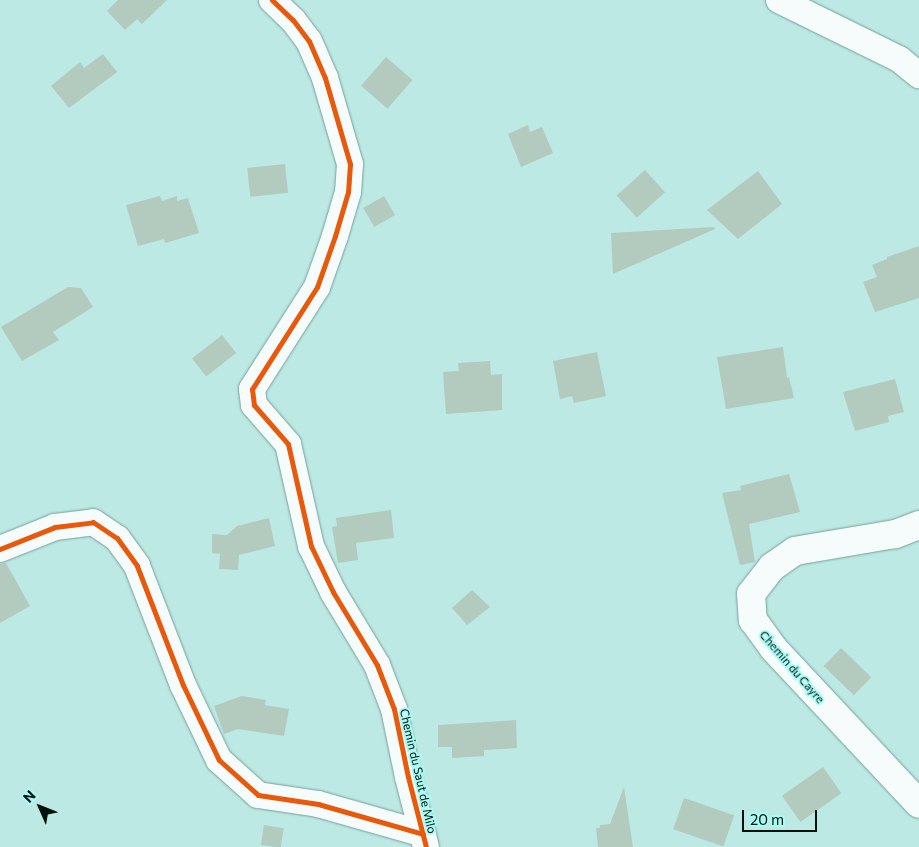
<!DOCTYPE html>
<style>
body{margin:0}
#map{position:relative;width:919px;height:847px;overflow:hidden;background:#bce9e4;font-family:Commissioner,sans-serif}
div>[style]{position:absolute}
.building>*{inset:0;background:#b2cbbe;transform-origin:0 0}
.roads{filter:drop-shadow(0 0 1px #799f9b) drop-shadow(0 0 1px #799f9b)}
.minor>*{height:26px;margin:-13px;padding:0 13px;transform-origin:13px;border-radius:13px;background:#f5fcfb}
.tertiary>*{height:28px;margin:-14px;padding:0 14px;transform-origin:14px;border-radius:14px;background:#f5fcfb}
.cycleway>*{height:5px;margin:-2.5px;padding:0 2.5px;transform-origin:2.5px;border-radius:2.5px;background:#e8590c}
span{translate:-50% -50%;white-space:nowrap;text-align:center;line-height:1.15;-webkit-text-stroke:4px #a9fcf3;paint-order:stroke}
.street-label{font-size:12px;color:#00110f}
.north{position:absolute;left:15px;top:782px;width:50px;height:50px;-webkit-text-stroke:4px #a9fcf3;paint-order:stroke;rotate:314deg;font-size:14px;font-weight:700;line-height:20px;text-align:center;color:#00110f}
.north::after{content:'';display:block;margin:auto;width:18px;height:22px;background:#00110f;clip-path:polygon(50% 0,100% 100%,50% 72%,0 100%)}
.scale{position:absolute;left:742px;top:810px;width:75px;height:22px;box-sizing:border-box;border:2px solid #00110f;border-top:0;padding-left:6px;font-size:15px;line-height:18px;white-space:nowrap;color:#00110f;-webkit-text-stroke:4px #a9fcf3;paint-order:stroke}
</style>
<div id="map">
<div class="building">
<i style="clip-path:polygon(118px 0,167px 0,142px 24px,137px 19px,125px 30px,107px 11px)"></i>
<i style="clip-path:polygon(103px 54px,117px 72px,69px 108px,51px 86px,80px 62px,84px 68px)"></i>
<i style="left:386px;top:57px;width:35px;height:38px;rotate:41deg"></i>
<i style="clip-path:polygon(528px 125px,530px 132px,542px 127px,553px 153px,521px 167px,508px 134px)"></i>
<i style="left:285px;top:164px;width:29px;height:38px;rotate:84deg"></i>
<i style="left:645px;top:170px;width:30px;height:38px;rotate:48deg"></i>
<i style="clip-path:polygon(758px 171px,782px 204px,738px 239px,707px 210px)"></i>
<i style="clip-path:polygon(160px 196px,162px 201px,177px 196px,177px 201px,188px 198px,199px 233px,165px 243px,164px 239px,138px 246px,126px 205px)"></i>
<i style="left:384px;top:196px;width:22px;height:24px;rotate:60deg"></i>
<i style="clip-path:polygon(714px 227px,715px 229px,613px 274px,611px 233px)"></i>
<i style="clip-path:polygon(919px 246px,919px 298px,875px 312px,863px 282px,877px 277px,872px 265px,887px 259px,887px 257px)"></i>
<i style="clip-path:polygon(68px 287px,81px 288px,93px 307px,53px 332px,59px 340px,22px 361px,1px 327px)"></i>
<i style="left:222px;top:335px;width:23px;height:38px;rotate:52deg"></i>
<i style="clip-path:polygon(783px 347px,787px 378px,789px 377px,794px 398px,726px 409px,717px 357px)"></i>
<i style="clip-path:polygon(597px 352px,606px 396px,574px 403px,572px 396px,560px 399px,553px 361px)"></i>
<i style="clip-path:polygon(490px 361px,491px 375px,502px 374px,502px 410px,446px 414px,443px 372px,459px 371px,458px 363px)"></i>
<i style="clip-path:polygon(895px 379px,904px 412px,888px 416px,889px 422px,855px 431px,843px 392px)"></i>
<i style="clip-path:polygon(789px 474px,800px 512px,749px 524px,755px 562px,740px 565px,722px 493px,741px 490px,740px 486px)"></i>
<i style="clip-path:polygon(391px 510px,394px 538px,356px 543px,358px 560px,338px 563px,332px 527px,337px 526px,336px 518px)"></i>
<i style="clip-path:polygon(269px 518px,275px 546px,239px 555px,238px 570px,219px 569px,220px 554px,212px 553px,212px 534px,227px 535px,237px 526px)"></i>
<i style="clip-path:polygon(6px 563px,30px 606px,0 623px,0 564px)"></i>
<i style="clip-path:polygon(472px 590px,490px 607px,467px 625px,452px 608px)"></i>
<i style="left:841px;top:648px;width:42px;height:25px;rotate:44deg"></i>
<i style="clip-path:polygon(242px 696px,266px 700px,265px 705px,289px 709px,284px 736px,238px 729px,224px 734px,214px 706px)"></i>
<i style="clip-path:polygon(516px 720px,517px 748px,484px 750px,484px 756px,452px 758px,452px 747px,438px 747px,438px 725px)"></i>
<i style="left:823px;top:767px;width:32px;height:50px;rotate:55deg"></i>
<i style="clip-path:polygon(624px 787px,633px 847px,598px 847px,596px 828px,600px 828px,600px 825px,610px 824px)"></i>
<i style="left:684px;top:798px;width:53px;height:33px;rotate:19deg"></i>
<i style="left:264px;top:825px;width:20px;height:20px;rotate:9deg"></i>
</div>
<div class="roads">
<div class="minor">
<i style="left:272px;top:0;width:29px;rotate:44deg"></i>
<i style="left:293px;top:20px;width:26px;rotate:53deg"></i>
<i style="left:309px;top:41px;width:40px;rotate:66.6deg"></i>
<i style="left:325px;top:78px;width:90px;rotate:73.8deg"></i>
<i style="left:350px;top:164px;width:28px;rotate:94deg"></i>
<i style="left:348px;top:192px;width:46px;rotate:106.5deg"></i>
<i style="left:335px;top:236px;width:54px;rotate:109.4deg"></i>
<i style="left:317px;top:287px;width:121px;rotate:122.5deg"></i>
<i style="left:252px;top:389px;width:16px;rotate:83deg"></i>
<i style="left:254px;top:405px;width:52px;rotate:48.9deg"></i>
<i style="left:288px;top:444px;width:105px;rotate:77.3deg"></i>
<i style="left:311px;top:546px;width:51px;rotate:64.4deg"></i>
<i style="left:333px;top:592px;width:85px;rotate:58.9deg"></i>
<i style="left:377px;top:665px;width:47px;rotate:68.9deg"></i>
<i style="left:394px;top:709px;width:69px;rotate:78.4deg"></i>
<i style="left:408px;top:777px;width:72px;rotate:75.6deg"></i>
<i style="left:779px;top:0;width:134px;rotate:26.2deg"></i>
<i style="left:899px;top:59px;width:26px;rotate:39deg"></i>
<i style="left:0;top:549px;width:59px;rotate:-21.8deg"></i>
<i style="left:55px;top:527px;width:38px;rotate:-7deg"></i>
<i style="left:93px;top:522px;width:29px;rotate:34deg"></i>
<i style="left:117px;top:538px;width:34px;rotate:54deg"></i>
<i style="left:137px;top:566px;width:128px;rotate:68.9deg"></i>
<i style="left:183px;top:685px;width:83px;rotate:64.4deg"></i>
<i style="left:219px;top:760px;width:52px;rotate:41.9deg"></i>
<i style="left:258px;top:795px;width:61px;rotate:8.5deg"></i>
<i style="left:318px;top:804px;width:109px;rotate:15.9deg"></i>
</div>
<div class="tertiary">
<i style="left:919px;top:525px;width:26px;rotate:159deg"></i>
<i style="left:895px;top:534px;width:101px;rotate:170.4deg"></i>
<i style="left:795px;top:551px;width:28px;rotate:145deg"></i>
<i style="left:772px;top:567px;width:34px;rotate:128deg"></i>
<i style="left:751px;top:594px;width:26px;rotate:86deg"></i>
<i style="left:753px;top:620px;width:36px;rotate:54deg"></i>
<i style="left:774px;top:649px;width:212px;rotate:46.9deg"></i>
</div>
</div>
<div class="cycleway">
<i style="left:272px;top:0;width:29px;rotate:44deg"></i>
<i style="left:293px;top:20px;width:26px;rotate:53deg"></i>
<i style="left:309px;top:41px;width:40px;rotate:66.6deg"></i>
<i style="left:325px;top:78px;width:90px;rotate:73.8deg"></i>
<i style="left:350px;top:164px;width:28px;rotate:94deg"></i>
<i style="left:348px;top:192px;width:46px;rotate:106.5deg"></i>
<i style="left:335px;top:236px;width:54px;rotate:109.4deg"></i>
<i style="left:317px;top:287px;width:121px;rotate:122.5deg"></i>
<i style="left:252px;top:389px;width:16px;rotate:83deg"></i>
<i style="left:254px;top:405px;width:52px;rotate:48.9deg"></i>
<i style="left:288px;top:444px;width:105px;rotate:77.3deg"></i>
<i style="left:311px;top:546px;width:51px;rotate:64.4deg"></i>
<i style="left:333px;top:592px;width:85px;rotate:58.9deg"></i>
<i style="left:377px;top:665px;width:47px;rotate:68.9deg"></i>
<i style="left:394px;top:709px;width:69px;rotate:78.4deg"></i>
<i style="left:408px;top:777px;width:72px;rotate:75.6deg"></i>
<i style="left:0;top:549px;width:59px;rotate:-21.8deg"></i>
<i style="left:55px;top:527px;width:38px;rotate:-7deg"></i>
<i style="left:93px;top:522px;width:29px;rotate:34deg"></i>
<i style="left:117px;top:538px;width:34px;rotate:54deg"></i>
<i style="left:137px;top:566px;width:128px;rotate:68.9deg"></i>
<i style="left:183px;top:685px;width:83px;rotate:64.4deg"></i>
<i style="left:219px;top:760px;width:52px;rotate:41.9deg"></i>
<i style="left:258px;top:795px;width:61px;rotate:8.5deg"></i>
<i style="left:318px;top:804px;width:109px;rotate:15.9deg"></i>
</div>
<div class="street-label">
<span style="left:792px;top:667px;rotate:49deg">Chemin du Cayre</span>
<span style="left:418px;top:771px;rotate:77deg">Chemin du Saut de Milo</span>
</div>
<div class="north">N</div>
<div class="scale">20 m</div>
</div>
